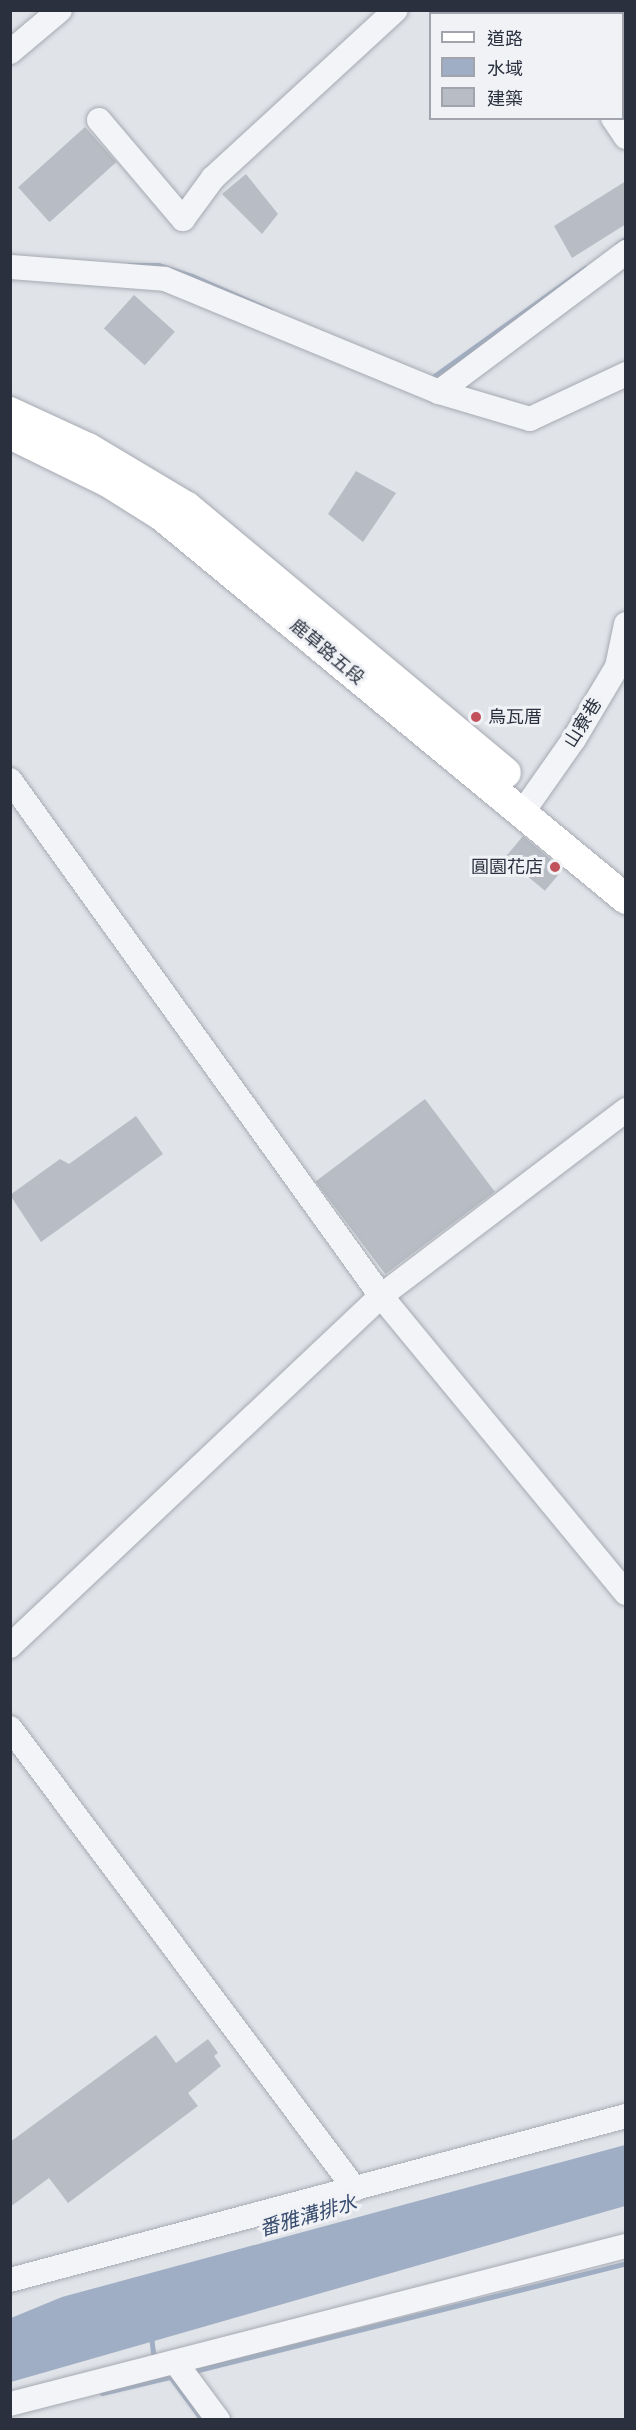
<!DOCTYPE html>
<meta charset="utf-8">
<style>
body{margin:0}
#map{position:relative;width:636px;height:2430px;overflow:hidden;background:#e0e3e8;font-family:Signika,"Noto Sans TC",sans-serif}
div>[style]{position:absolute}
.water>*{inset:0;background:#9faec4}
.stream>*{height:5px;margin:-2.5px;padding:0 2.5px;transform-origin:2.5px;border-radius:2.5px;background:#9faec4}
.building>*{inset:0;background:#b8bcc4;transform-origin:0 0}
.roads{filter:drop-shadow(0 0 2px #a6aab2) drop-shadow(0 0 2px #a6aab2)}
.minor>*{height:24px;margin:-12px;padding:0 12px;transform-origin:12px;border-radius:12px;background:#f3f4f7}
.major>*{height:30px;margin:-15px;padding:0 15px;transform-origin:15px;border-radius:15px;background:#fff}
.dots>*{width:16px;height:16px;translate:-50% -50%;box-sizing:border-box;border:3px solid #f0f2f6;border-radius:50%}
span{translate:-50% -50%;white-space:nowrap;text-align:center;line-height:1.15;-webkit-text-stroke:6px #f0f2f6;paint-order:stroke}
.street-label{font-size:18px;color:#2a303e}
.poi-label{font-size:18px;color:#2a303e}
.left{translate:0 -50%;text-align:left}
.right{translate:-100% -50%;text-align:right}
.water-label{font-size:20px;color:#384c6e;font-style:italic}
.frame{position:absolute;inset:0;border:12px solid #2a303e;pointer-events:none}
.legend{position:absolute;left:429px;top:12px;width:195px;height:108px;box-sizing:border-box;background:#f0f2f6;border:2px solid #a1a4ac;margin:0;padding:8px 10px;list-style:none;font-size:18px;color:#2a303e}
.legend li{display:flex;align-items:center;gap:12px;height:30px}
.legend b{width:30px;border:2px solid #a1a4ac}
</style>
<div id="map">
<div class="water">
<i style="clip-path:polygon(625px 2145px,625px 2206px,11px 2382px,11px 2318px,62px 2297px)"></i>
</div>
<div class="stream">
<i style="left:617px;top:245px;width:11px;rotate:-38deg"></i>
<i style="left:129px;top:265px;width:29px"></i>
<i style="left:158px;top:265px;width:36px;rotate:18deg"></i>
<i style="left:192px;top:276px;width:85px;rotate:23.6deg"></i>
<i style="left:430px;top:379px;width:191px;rotate:-35.6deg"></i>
<i style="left:151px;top:2336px;width:17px;rotate:83deg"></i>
<i style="left:153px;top:2353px;width:9px;rotate:49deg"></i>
<i style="left:190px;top:2372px;width:449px;rotate:-14deg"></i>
<i style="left:169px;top:2375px;width:56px;rotate:53.7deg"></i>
<i style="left:102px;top:2393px;width:78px;rotate:-13.3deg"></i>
</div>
<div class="building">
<i style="left:85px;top:127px;width:47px;height:90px;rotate:48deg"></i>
<i style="clip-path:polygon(246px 174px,278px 214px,262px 234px,222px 194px)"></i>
<i style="clip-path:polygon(626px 181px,626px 224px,572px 258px,554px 226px)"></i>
<i style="left:134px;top:295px;width:55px;height:45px;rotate:42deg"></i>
<i style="clip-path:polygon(356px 471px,396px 493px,363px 542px,328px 514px)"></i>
<i style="left:523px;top:836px;width:52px;height:28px;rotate:40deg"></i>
<i style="left:425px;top:1099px;width:116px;height:137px;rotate:53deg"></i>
<i style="clip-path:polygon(136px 1116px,163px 1154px,41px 1242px,10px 1195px,60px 1159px,69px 1164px)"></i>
<i style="clip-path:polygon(156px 2035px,176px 2063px,208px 2039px,218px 2053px,214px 2056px,221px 2066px,188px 2093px,198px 2106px,68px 2203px,49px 2178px,10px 2207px,10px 2142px)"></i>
</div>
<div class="roads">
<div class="minor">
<i style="left:535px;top:10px;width:4px;rotate:63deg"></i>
<i style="left:10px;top:52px;width:65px;rotate:-40deg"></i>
<i style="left:613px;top:118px;width:23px;rotate:56deg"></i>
<i style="left:99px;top:120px;width:130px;rotate:49.7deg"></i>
<i style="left:183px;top:219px;width:51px;rotate:-53.8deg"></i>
<i style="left:213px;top:178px;width:248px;rotate:-42.6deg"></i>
<i style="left:10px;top:267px;width:155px;rotate:4.4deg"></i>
<i style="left:165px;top:279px;width:296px;rotate:22.4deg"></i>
<i style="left:439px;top:392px;width:95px;rotate:16.5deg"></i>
<i style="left:530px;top:419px;width:106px;rotate:-25.1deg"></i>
<i style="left:439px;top:392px;width:234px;rotate:-36.8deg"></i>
<i style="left:10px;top:780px;width:636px;rotate:54.28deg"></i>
<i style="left:381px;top:1296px;width:385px;rotate:50.5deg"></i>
<i style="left:522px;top:813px;width:90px;rotate:-54.9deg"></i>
<i style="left:574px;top:739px;width:84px;rotate:-59.2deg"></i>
<i style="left:617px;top:667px;width:44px;rotate:-78.2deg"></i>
<i style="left:10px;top:1646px;width:510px;rotate:-43.33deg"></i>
<i style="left:381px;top:1296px;width:308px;rotate:-37.2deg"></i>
<i style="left:10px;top:1728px;width:576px;rotate:53.19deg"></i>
<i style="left:10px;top:2280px;width:637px;rotate:-14.91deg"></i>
<i style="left:176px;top:2363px;width:71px;rotate:53.6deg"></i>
<i style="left:10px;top:2404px;width:636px;rotate:-14.39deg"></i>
</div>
<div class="major">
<i style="left:10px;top:412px;width:86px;rotate:24.8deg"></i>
<i style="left:88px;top:448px;width:115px;rotate:30.8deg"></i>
<i style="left:187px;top:507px;width:415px;rotate:39.8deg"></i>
<i style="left:10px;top:434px;width:109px;rotate:26.1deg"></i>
<i style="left:108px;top:482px;width:64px;rotate:32.2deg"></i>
<i style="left:162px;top:516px;width:602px;rotate:39.54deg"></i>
</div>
</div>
<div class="dots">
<i style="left:476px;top:717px;background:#c1515a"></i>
<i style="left:555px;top:867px;background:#c1515a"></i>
</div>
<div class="street-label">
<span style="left:327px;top:652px;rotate:40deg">鹿草路五段</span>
<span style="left:583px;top:723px;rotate:-58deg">山寮巷</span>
</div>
<div class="poi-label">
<span class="left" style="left:488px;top:717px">烏瓦厝</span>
<span class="right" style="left:543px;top:867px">圓園花店</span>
</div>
<div class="water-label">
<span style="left:308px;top:2216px;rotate:-16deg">番雅溝排水</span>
</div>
<div class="frame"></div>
<ul class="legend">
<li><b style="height:8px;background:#fff"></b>道路</li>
<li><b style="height:16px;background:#9faec4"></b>水域</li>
<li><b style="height:16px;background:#b8bcc4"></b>建築</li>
</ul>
</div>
